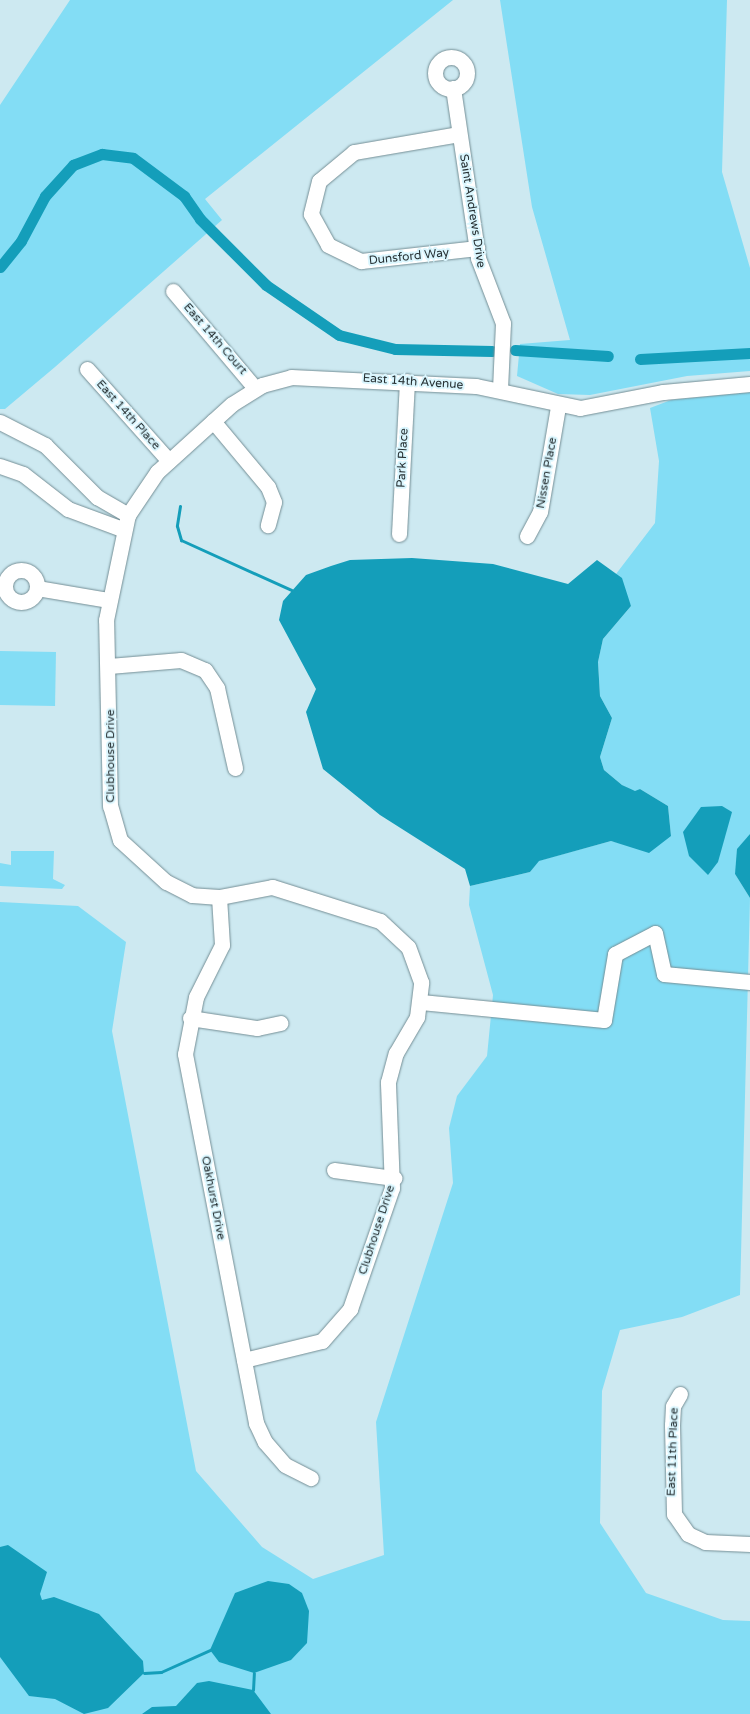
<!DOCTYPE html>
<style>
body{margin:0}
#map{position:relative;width:750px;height:1714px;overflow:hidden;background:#cde9f1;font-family:"Varela Round",sans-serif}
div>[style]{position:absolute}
.green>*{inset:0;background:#83ddf5;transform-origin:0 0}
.water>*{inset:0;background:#149eba}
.stream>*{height:3px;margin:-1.5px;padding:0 1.5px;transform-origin:1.5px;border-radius:1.5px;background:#149eba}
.canal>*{height:11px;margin:-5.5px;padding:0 5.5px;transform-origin:5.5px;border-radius:5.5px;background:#149eba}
.roads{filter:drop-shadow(0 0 1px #748e95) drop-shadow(0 0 1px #748e95)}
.minor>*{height:15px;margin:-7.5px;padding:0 7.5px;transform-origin:7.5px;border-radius:7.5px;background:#fff}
.minor>.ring{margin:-7.5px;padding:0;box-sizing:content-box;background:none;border:15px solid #fff;border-radius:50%}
span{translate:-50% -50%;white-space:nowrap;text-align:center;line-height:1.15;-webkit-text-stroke:4px #daf6fe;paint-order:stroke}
.street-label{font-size:12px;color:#263033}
</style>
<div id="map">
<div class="green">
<i style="clip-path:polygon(70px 0,453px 0,205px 199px,222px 220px,55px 367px,5px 409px,0 409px,0 105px)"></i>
<i style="clip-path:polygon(500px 0,727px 0,722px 172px,750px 268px,750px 371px,687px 376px,590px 395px,558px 394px,517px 376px,520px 344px,570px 340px,532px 207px)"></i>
<i style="clip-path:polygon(750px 392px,750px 834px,735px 874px,750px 898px,740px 1295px,682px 1317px,620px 1330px,602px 1391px,600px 1523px,646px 1593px,723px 1620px,750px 1621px,750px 1714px,0 1714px,0 902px,78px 906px,126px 942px,112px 1031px,196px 1471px,262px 1547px,313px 1579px,384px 1555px,376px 1422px,453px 1183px,449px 1128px,457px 1096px,487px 1056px,493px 995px,469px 905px,470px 886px,530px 872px,538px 861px,611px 841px,624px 844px,671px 836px,668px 806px,640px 789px,635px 792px,622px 785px,604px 770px,600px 757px,612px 718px,600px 696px,598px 662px,603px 639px,631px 606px,616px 574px,655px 523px,659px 461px,650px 408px,671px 400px)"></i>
<i style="left:0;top:651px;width:56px;height:54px;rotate:1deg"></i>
<i style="clip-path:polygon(11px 851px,54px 851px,53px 879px,65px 885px,62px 889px,0 886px,0 863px,11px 865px)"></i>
</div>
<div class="water">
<i style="clip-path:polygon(412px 558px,493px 564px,568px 584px,597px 560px,622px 578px,631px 606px,603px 639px,598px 662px,600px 696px,612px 718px,600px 757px,604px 770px,622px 785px,635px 791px,640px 789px,668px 806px,671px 836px,649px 853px,611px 841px,539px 861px,530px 872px,470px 886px,465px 869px,380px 815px,323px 769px,306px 712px,316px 689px,279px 620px,283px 601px,306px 575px,331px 566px,350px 560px)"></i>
<i style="clip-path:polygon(722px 806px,732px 812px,718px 862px,708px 875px,689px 856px,683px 832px,701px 807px)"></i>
<i style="clip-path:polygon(750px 834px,750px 898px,735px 874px,737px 849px)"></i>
<i style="clip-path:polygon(8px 1545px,47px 1572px,40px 1594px,42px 1600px,54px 1597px,99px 1614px,143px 1661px,144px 1673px,108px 1708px,84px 1714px,55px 1699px,29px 1696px,0 1657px,0 1547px)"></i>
<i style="clip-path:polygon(268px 1581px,289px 1584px,302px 1593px,309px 1611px,307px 1643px,291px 1660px,254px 1673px,219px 1662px,210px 1650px,235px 1593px)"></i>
<i style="clip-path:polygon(209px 1681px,253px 1690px,271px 1714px,142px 1714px,152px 1707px,176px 1706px,197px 1683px)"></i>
</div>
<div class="stream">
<i style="left:180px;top:506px;width:20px;rotate:99deg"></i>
<i style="left:177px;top:526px;width:15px;rotate:74deg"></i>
<i style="left:181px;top:540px;width:121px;rotate:24.4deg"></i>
<i style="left:144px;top:1673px;width:17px;rotate:-3deg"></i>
<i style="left:161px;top:1672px;width:54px;rotate:-24.2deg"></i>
<i style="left:253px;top:1690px;width:17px;rotate:-87deg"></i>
</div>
<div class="canal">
<i style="left:0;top:267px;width:33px;rotate:-51deg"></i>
<i style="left:21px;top:241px;width:51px;rotate:-61.9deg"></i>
<i style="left:45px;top:196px;width:42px;rotate:-47.9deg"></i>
<i style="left:73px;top:165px;width:31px;rotate:-21deg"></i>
<i style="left:102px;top:154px;width:31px;rotate:7deg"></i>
<i style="left:133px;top:158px;width:64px;rotate:36.7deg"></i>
<i style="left:184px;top:196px;width:28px;rotate:55deg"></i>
<i style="left:200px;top:219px;width:93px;rotate:45deg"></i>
<i style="left:266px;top:285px;width:88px;rotate:34.4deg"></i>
<i style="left:339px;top:335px;width:58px;rotate:14deg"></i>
<i style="left:395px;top:349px;width:97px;rotate:1.2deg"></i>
<i style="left:515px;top:350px;width:93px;rotate:3.7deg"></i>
<i style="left:640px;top:359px;width:110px;rotate:-3.1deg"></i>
</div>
<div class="roads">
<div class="minor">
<i class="ring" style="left:435px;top:57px;width:17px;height:17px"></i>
<i style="left:453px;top:88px;width:172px;rotate:81.6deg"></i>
<i style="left:478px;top:258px;width:70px;rotate:69deg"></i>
<i style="left:503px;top:323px;width:67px;rotate:92.6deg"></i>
<i style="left:459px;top:134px;width:107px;rotate:170.3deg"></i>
<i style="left:354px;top:152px;width:45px;rotate:140.4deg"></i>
<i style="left:319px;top:181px;width:34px;rotate:104deg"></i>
<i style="left:311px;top:214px;width:35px;rotate:61deg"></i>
<i style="left:328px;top:245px;width:37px;rotate:26deg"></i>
<i style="left:361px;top:261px;width:117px;rotate:-6.4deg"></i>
<i style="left:173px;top:291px;width:127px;rotate:49.8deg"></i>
<i style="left:87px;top:369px;width:123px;rotate:48.3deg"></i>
<i style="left:213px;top:421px;width:86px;rotate:50.2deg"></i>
<i style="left:268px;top:487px;width:16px;rotate:68deg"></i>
<i style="left:274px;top:502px;width:24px;rotate:105deg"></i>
<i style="left:0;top:422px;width:51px;rotate:27.1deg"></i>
<i style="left:45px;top:445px;width:74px;rotate:45deg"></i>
<i style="left:97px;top:497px;width:36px;rotate:30deg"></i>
<i style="left:0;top:466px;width:24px;rotate:19deg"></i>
<i style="left:23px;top:474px;width:57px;rotate:37.9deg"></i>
<i style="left:68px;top:509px;width:58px;rotate:20.3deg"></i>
<i style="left:399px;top:534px;width:153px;rotate:-87deg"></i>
<i style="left:527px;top:536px;width:27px;rotate:-62deg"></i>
<i style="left:540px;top:512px;width:107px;rotate:-80.3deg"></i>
<i class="ring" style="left:5px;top:570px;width:17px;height:17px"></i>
<i style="left:37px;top:588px;width:73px;rotate:9.5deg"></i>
<i style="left:109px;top:666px;width:72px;rotate:-4.8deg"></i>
<i style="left:181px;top:660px;width:26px;rotate:23deg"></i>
<i style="left:205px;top:670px;width:22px;rotate:56deg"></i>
<i style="left:217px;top:688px;width:82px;rotate:77.3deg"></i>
<i style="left:219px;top:897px;width:48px;rotate:86.4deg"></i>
<i style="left:222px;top:945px;width:58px;rotate:116.6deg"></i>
<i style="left:196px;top:997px;width:58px;rotate:100.9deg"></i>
<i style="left:185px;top:1054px;width:376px;rotate:79.1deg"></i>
<i style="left:256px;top:1423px;width:21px;rotate:65deg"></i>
<i style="left:265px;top:1442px;width:30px;rotate:49deg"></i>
<i style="left:285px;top:1465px;width:29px;rotate:27deg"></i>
<i style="left:421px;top:1002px;width:184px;rotate:5.6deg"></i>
<i style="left:604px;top:1020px;width:67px;rotate:-80.5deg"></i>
<i style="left:615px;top:954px;width:45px;rotate:-27.7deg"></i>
<i style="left:655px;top:933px;width:42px;rotate:77.6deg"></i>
<i style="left:664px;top:974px;width:86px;rotate:5.3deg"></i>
<i style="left:190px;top:1018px;width:68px;rotate:8.5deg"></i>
<i style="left:257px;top:1028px;width:24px;rotate:-12deg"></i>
<i style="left:334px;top:1170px;width:61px;rotate:7.6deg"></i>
<i style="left:244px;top:1360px;width:80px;rotate:-13.7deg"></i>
<i style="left:322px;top:1341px;width:43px;rotate:-48.8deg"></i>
<i style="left:350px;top:1309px;width:128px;rotate:-70.9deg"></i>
<i style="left:392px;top:1188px;width:106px;rotate:-92.2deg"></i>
<i style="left:388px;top:1082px;width:30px;rotate:-75deg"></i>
<i style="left:396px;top:1053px;width:42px;rotate:-59.7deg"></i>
<i style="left:417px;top:1017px;width:35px;rotate:-83deg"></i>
<i style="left:421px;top:982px;width:37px;rotate:-110deg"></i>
<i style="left:408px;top:947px;width:38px;rotate:-137deg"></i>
<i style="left:380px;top:921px;width:113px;rotate:-162.5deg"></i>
<i style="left:272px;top:887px;width:54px;rotate:169.3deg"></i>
<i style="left:219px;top:897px;width:27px;rotate:-176deg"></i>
<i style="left:192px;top:895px;width:29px;rotate:-153deg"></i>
<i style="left:166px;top:882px;width:62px;rotate:-137.6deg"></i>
<i style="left:120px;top:840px;width:35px;rotate:-106deg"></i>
<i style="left:110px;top:806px;width:186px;rotate:-91.2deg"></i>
<i style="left:106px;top:620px;width:107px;rotate:-78.2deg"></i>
<i style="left:128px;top:515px;width:52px;rotate:-56deg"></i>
<i style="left:157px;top:472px;width:101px;rotate:-42.2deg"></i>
<i style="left:232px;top:404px;width:36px;rotate:-32deg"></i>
<i style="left:262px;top:385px;width:30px;rotate:-15deg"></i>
<i style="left:291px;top:377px;width:185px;rotate:2.8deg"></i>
<i style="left:476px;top:386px;width:106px;rotate:11.9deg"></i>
<i style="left:580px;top:408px;width:85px;rotate:-10.9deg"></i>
<i style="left:663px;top:392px;width:87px;rotate:-5.3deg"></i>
<i style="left:680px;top:1394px;width:14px;rotate:120deg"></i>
<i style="left:673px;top:1406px;width:19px;rotate:93deg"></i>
<i style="left:672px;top:1425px;width:89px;rotate:88.7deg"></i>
<i style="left:674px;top:1514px;width:24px;rotate:55deg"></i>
<i style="left:688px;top:1534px;width:19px;rotate:25deg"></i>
<i style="left:705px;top:1542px;width:45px;rotate:2.5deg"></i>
</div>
</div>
<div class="street-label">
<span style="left:472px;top:211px;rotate:81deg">Saint Andrews Drive</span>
<span style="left:409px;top:257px;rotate:-6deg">Dunsford Way</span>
<span style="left:215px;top:339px;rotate:49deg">East 14th Court</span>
<span style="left:413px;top:382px;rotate:4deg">East 14th Avenue</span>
<span style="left:128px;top:415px;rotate:48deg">East 14th Place</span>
<span style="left:403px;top:458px;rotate:-87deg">Park Place</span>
<span style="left:547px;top:473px;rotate:-80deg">Nissen Place</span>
<span style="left:111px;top:756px;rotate:-90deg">Clubhouse Drive</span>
<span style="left:213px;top:1198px;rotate:79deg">Oakhurst Drive</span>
<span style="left:377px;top:1230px;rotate:-72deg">Clubhouse Drive</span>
<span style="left:673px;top:1452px;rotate:-88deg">East 11th Place</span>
</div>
</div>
